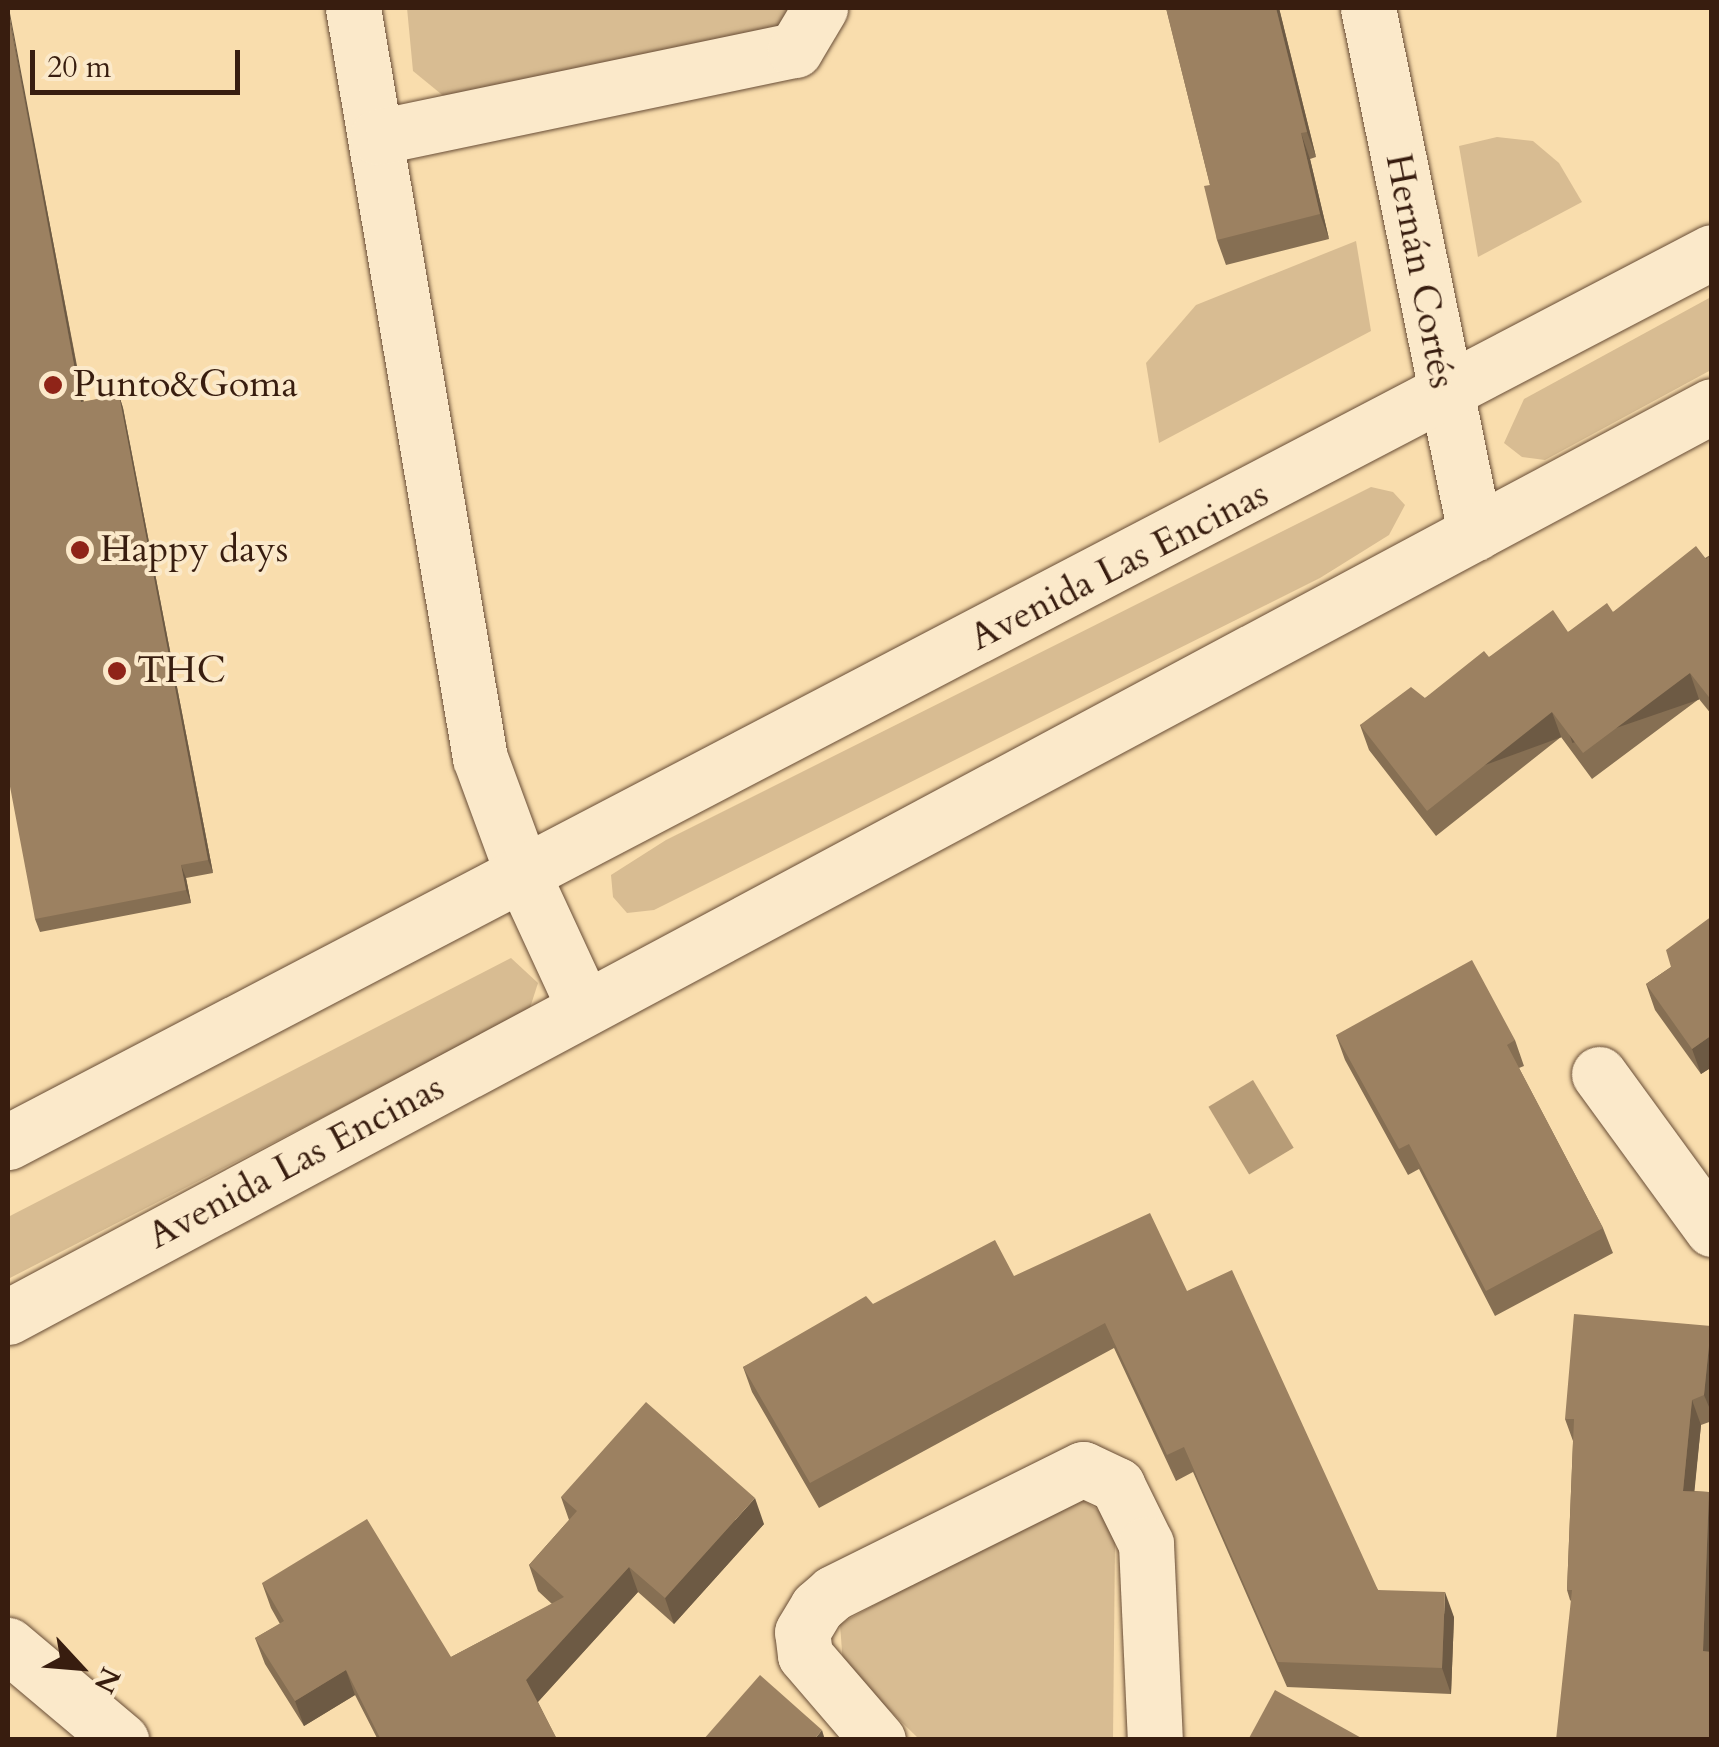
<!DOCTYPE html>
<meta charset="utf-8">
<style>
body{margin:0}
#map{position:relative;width:1719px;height:1747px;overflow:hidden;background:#f9ddad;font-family:Cardo,serif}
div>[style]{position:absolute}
.green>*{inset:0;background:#d8bc92}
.water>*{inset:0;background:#b79c77;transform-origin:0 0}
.roads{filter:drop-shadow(0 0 2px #684d36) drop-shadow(0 0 2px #684d36)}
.minor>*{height:55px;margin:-27.5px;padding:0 27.5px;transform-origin:27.5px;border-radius:27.5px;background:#fbe9ca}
.tertiary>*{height:55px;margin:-27.5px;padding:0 27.5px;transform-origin:27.5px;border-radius:27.5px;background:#fbe9ca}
.wall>*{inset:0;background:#866f53}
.shaded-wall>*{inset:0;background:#6d5a44;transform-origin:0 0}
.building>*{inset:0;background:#9c8161}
.dots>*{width:28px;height:28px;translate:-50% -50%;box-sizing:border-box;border:5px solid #fbe9ca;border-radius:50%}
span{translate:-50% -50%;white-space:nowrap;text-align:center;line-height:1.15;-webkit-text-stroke:8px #fbe9ca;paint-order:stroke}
.street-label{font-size:38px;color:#381d0f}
.poi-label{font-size:38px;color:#381d0f}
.left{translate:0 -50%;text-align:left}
.frame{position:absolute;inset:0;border:10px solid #381d0f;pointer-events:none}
.north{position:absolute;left:30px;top:1617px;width:100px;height:100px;-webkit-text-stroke:8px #fbe9ca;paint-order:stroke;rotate:116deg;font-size:28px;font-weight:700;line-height:40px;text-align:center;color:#381d0f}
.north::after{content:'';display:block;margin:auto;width:35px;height:45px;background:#381d0f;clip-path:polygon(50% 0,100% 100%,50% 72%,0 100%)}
.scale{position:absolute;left:30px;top:50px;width:210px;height:45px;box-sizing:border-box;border:5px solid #381d0f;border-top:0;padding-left:12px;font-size:30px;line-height:35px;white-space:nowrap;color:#381d0f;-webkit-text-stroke:8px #fbe9ca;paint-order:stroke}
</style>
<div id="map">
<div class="green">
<i style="clip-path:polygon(407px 8px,796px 8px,780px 31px,446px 98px,413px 71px)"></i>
<i style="clip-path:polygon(1497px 137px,1533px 141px,1559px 163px,1582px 202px,1478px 257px,1459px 146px)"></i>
<i style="clip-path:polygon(1356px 241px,1371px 331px,1159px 443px,1146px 363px,1196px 305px)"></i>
<i style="clip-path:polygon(1711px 297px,1711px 370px,1545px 460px,1522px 457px,1504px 443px,1524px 399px)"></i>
<i style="clip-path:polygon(1371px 487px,1393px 492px,1405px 505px,1389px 535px,1320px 578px,654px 910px,627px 913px,613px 897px,611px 875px,666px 840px)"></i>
<i style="clip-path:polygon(511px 958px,538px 983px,529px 1011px,8px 1279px,8px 1217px)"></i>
<i style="clip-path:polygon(1083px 1500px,1104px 1514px,1115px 1543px,1113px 1739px,919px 1739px,843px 1665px,840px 1624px,1054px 1505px)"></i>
</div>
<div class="water">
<i style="left:1253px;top:1080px;width:79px;height:52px;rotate:59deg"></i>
</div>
<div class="roads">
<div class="minor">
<i style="left:353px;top:8px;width:761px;rotate:80.39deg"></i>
<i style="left:480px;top:758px;width:125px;rotate:69.8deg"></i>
<i style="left:523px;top:875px;width:145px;rotate:65.2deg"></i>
<i style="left:1368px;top:8px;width:536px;rotate:78.48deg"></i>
<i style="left:377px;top:137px;width:427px;rotate:-11.8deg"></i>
<i style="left:795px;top:50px;width:49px;rotate:-59.2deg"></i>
<i style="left:1599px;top:1074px;width:192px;rotate:53.9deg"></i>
<i style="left:878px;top:1740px;width:112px;rotate:-130.7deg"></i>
<i style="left:805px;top:1655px;width:23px;rotate:-97deg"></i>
<i style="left:802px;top:1632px;width:29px;rotate:-59deg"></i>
<i style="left:817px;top:1607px;width:21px;rotate:-41deg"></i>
<i style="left:833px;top:1593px;width:279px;rotate:-26.4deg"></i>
<i style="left:1083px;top:1469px;width:38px;rotate:25deg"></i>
<i style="left:1117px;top:1485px;width:66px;rotate:63.8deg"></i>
<i style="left:1146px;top:1544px;width:196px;rotate:87.4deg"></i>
</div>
<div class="tertiary">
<i style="left:8px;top:1142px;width:1922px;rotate:-27.58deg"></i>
<i style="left:8px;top:1317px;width:1932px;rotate:-28.13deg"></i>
<i style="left:8px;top:1645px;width:148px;rotate:40.1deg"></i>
</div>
</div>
<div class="wall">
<i style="clip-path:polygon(8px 8px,84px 402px,119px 395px,123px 408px,213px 873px,186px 878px,191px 903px,40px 932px,35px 919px)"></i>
<i style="clip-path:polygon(1166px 8px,1279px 8px,1316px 157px,1310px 159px,1329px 239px,1226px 265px,1217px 240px,1210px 185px)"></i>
<i style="clip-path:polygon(1712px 554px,1712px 715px,1699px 699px,1592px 779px,1561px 737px,1436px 836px,1369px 750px,1360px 725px,1425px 698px,1489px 657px,1568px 632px,1613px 612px)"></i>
<i style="clip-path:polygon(1712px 916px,1712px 1067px,1701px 1074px,1655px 1010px,1646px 984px,1671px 967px)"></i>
<i style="clip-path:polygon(1336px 1035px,1515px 1040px,1524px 1066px,1519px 1068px,1603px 1228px,1613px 1253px,1495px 1316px,1419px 1169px,1408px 1175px,1345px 1060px)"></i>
<i style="clip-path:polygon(1014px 1276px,1187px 1291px,1378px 1590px,1454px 1617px,1451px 1694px,1287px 1687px,1193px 1472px,1176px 1481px,1114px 1348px,819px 1508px,752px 1392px,743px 1367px,873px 1304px)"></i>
<i style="clip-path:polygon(1712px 1328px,1712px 1421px,1701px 1425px,1694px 1491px,1709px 1492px,1712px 1500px,1712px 1740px,1570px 1600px,1567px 1590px,1573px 1441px,1565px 1419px)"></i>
<i style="clip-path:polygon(561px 1497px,764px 1524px,674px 1624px,638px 1592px,538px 1702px,557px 1740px,378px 1740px,355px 1695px,304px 1726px,265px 1664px,255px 1638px,280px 1624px,271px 1608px,262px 1583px,451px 1657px,552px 1604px,538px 1591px,529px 1565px,569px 1520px)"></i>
</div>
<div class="shaded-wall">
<i style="clip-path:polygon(8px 8px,9px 8px,86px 416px,81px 402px)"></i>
<i style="clip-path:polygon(1276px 8px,1279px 8px,1316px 157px,1307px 132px)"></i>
<i style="clip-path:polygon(1301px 133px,1310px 159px,1329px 239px,1320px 214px)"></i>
<i style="clip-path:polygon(119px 395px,123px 408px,213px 873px,208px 860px)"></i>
<i style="left:1690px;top:673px;width:28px;height:134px;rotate:71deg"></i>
<i style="left:1552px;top:712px;width:27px;height:159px;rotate:70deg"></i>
<i style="clip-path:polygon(181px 865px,186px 878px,191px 903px,186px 890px)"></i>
<i style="clip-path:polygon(1712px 1035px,1712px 1067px,1701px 1074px,1692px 1049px)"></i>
<i style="clip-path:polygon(1711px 1326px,1712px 1328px,1712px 1414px,1704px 1395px)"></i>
<i style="clip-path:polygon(1692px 1400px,1701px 1425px,1692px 1516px,1683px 1491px)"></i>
<i style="clip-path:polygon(1709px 1492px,1712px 1500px,1712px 1674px,1703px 1651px)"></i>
<i style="clip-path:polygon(755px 1498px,764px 1524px,674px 1624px,665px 1598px)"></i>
<i style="clip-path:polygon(629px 1567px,638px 1592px,535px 1705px,526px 1680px)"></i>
<i style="clip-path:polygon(1445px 1592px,1454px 1617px,1451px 1694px,1442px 1668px)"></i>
<i style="clip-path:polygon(346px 1670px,355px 1695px,304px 1726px,295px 1701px)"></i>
<i style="clip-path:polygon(822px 1730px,825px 1740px,814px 1740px)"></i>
</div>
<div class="building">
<i style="clip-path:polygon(1166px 8px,1276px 8px,1307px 132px,1301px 133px,1320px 214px,1217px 240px,1204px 186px,1210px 185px)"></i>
<i style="clip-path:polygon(8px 13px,81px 402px,119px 395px,208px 860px,181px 865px,186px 890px,35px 919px,8px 776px)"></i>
<i style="clip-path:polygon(1696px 546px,1706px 559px,1712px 554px,1712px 701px,1690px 673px,1583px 753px,1552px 712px,1427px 811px,1360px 725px,1411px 687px,1425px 698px,1484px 651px,1489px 657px,1553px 610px,1568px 632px,1607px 603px,1613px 612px)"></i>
<i style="clip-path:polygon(1712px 916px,1712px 1035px,1692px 1049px,1646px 984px,1671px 967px,1666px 950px)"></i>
<i style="clip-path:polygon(1472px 960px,1515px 1040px,1507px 1045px,1603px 1228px,1486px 1291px,1409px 1144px,1399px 1149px,1336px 1035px)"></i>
<i style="clip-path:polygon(1150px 1213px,1187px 1291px,1232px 1270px,1378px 1590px,1445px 1592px,1442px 1668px,1278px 1662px,1184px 1447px,1167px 1455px,1105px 1323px,810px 1483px,743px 1367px,866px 1296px,873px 1304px,995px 1240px,1014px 1276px)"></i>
<i style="clip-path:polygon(1574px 1314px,1711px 1326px,1704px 1395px,1692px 1400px,1683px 1491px,1709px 1492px,1703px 1651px,1712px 1652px,1711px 1740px,1556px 1740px,1572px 1590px,1567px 1590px,1574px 1419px,1565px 1419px)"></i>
<i style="clip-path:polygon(646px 1402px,755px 1498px,665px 1598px,629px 1567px,526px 1680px,557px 1739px,381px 1740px,346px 1670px,295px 1701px,255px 1638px,284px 1621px,262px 1583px,367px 1519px,451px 1657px,564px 1597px,529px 1565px,577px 1511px,561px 1497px)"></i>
<i style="clip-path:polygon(760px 1675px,822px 1730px,814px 1740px,703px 1740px)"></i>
<i style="clip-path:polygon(1275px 1690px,1365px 1740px,1248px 1740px)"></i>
</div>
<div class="dots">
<i style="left:53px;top:385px;background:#8f2418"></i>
<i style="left:80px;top:550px;background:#8f2418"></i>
<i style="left:117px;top:671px;background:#8f2418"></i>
</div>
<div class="street-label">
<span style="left:1420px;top:271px;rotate:79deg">Hernán Cortés</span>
<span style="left:1119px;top:566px;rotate:-27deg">Avenida Las Encinas</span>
<span style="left:296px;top:1162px;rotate:-28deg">Avenida Las Encinas</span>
</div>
<div class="poi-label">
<span class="left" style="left:73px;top:385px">Punto&amp;Goma</span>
<span class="left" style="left:100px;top:550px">Happy days</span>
<span class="left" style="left:137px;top:671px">THC</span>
</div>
<div class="frame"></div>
<div class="north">N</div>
<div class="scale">20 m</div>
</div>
